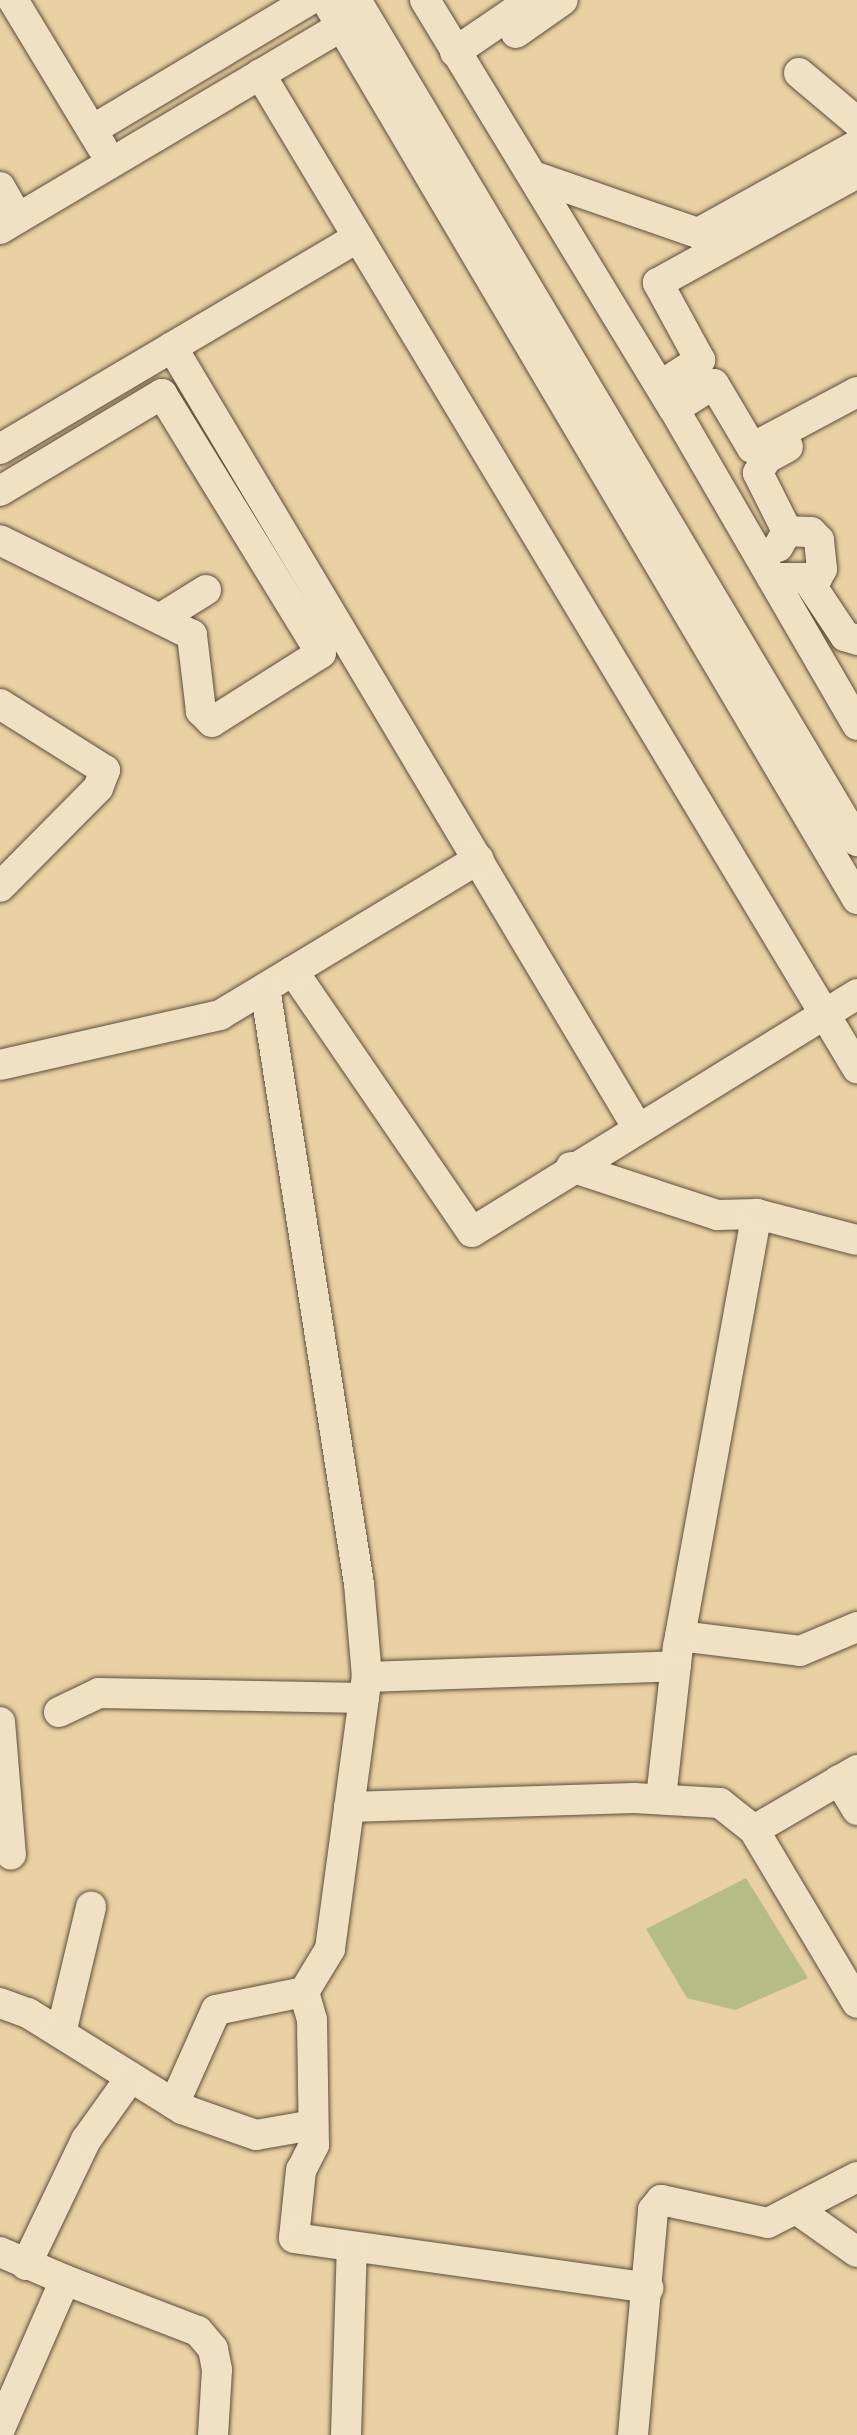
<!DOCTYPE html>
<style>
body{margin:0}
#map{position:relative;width:857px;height:2435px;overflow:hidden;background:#ead1a4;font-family:Alegreya,serif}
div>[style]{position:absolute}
.green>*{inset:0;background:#b6bc86}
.roads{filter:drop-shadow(0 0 2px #5d4e3c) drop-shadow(0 0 2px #5d4e3c)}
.minor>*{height:30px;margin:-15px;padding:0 15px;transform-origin:15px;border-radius:15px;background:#f1e1c4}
span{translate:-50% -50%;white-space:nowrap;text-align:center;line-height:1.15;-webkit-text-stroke:10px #f1e1c4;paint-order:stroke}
</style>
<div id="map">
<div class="green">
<i style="clip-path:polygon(746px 1878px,808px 1978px,735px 2010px,687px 1998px,646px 1929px)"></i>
</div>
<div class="roads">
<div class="minor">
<i style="left:13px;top:0;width:172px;rotate:58.8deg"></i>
<i style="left:326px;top:0;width:1044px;rotate:59.43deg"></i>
<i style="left:356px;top:0;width:979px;rotate:59.22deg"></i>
<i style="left:425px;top:0;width:479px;rotate:58.7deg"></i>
<i style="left:674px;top:409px;width:365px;rotate:59.9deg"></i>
<i style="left:516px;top:33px;width:57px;rotate:-35.1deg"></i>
<i style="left:455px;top:52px;width:92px;rotate:-34.4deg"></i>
<i style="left:799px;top:73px;width:76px;rotate:40.2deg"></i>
<i style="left:260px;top:74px;width:1160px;rotate:59.01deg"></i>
<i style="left:92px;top:130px;width:253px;rotate:-30.9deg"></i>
<i style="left:533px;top:176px;width:175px;rotate:19.1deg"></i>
<i style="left:698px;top:233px;width:182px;rotate:-29deg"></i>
<i style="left:0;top:187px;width:36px;rotate:60deg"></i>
<i style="left:0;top:229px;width:398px;rotate:-30.7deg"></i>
<i style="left:172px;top:347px;width:908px;rotate:59.2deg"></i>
<i style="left:660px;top:386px;width:48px;rotate:-33deg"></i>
<i style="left:700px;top:360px;width:88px;rotate:-118.6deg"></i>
<i style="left:658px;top:283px;width:227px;rotate:-28.9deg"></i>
<i style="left:674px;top:409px;width:47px;rotate:-32deg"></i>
<i style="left:714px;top:384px;width:74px;rotate:59.3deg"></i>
<i style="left:752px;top:448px;width:119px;rotate:-28.1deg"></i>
<i style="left:0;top:449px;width:416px;rotate:-30.6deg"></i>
<i style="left:0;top:491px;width:189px;rotate:-30.9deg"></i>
<i style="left:162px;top:394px;width:304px;rotate:58.5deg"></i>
<i style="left:321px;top:653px;width:129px;rotate:147.7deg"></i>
<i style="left:212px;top:722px;width:16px;rotate:-135deg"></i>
<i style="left:201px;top:711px;width:77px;rotate:-96.8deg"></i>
<i style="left:192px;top:635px;width:214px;rotate:-153.7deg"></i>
<i style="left:787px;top:531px;width:65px;rotate:-116.6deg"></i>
<i style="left:758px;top:473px;width:16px;rotate:-60deg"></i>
<i style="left:766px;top:459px;width:25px;rotate:-29deg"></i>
<i style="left:772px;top:578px;width:45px"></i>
<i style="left:817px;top:578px;width:10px;rotate:-61deg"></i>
<i style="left:822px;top:569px;width:29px;rotate:-96deg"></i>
<i style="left:819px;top:540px;width:11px;rotate:-135deg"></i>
<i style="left:811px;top:532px;width:24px;rotate:-178deg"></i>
<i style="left:787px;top:531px;width:18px;rotate:119deg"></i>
<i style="left:807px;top:579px;width:69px;rotate:56.3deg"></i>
<i style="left:845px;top:636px;width:13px;rotate:18deg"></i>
<i style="left:161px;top:618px;width:53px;rotate:-31.9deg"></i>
<i style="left:0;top:704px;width:124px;rotate:32.2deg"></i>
<i style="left:105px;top:770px;width:19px;rotate:111deg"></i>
<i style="left:98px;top:788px;width:139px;rotate:134.7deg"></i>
<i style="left:293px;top:971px;width:316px;rotate:55.6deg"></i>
<i style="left:472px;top:1232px;width:453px;rotate:-31.7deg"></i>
<i style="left:0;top:1065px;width:226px;rotate:-12.8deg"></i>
<i style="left:220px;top:1015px;width:302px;rotate:-31.1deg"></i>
<i style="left:571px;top:1167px;width:154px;rotate:18.2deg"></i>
<i style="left:717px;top:1215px;width:40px;rotate:-1.4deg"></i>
<i style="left:680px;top:1636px;width:121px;rotate:7.1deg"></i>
<i style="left:800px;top:1651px;width:62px;rotate:-22.8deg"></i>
<i style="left:367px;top:1677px;width:309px;rotate:-2deg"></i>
<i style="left:59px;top:1712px;width:44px;rotate:-25.4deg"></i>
<i style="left:99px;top:1693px;width:265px;rotate:1.1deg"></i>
<i style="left:0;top:1722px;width:133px;rotate:85.3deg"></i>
<i style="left:839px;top:1780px;width:35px;rotate:59deg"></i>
<i style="left:661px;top:1798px;width:152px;rotate:-83.6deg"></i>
<i style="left:678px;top:1647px;width:440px;rotate:-79.7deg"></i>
<i style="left:757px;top:1214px;width:103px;rotate:14.6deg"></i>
<i style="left:349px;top:1807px;width:285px;rotate:-1.8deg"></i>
<i style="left:634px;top:1798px;width:86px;rotate:3.3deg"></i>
<i style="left:720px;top:1803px;width:43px;rotate:38.5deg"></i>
<i style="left:754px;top:1830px;width:201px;rotate:59.2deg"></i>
<i style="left:754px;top:1830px;width:119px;rotate:-30.2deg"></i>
<i style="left:304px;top:1992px;width:29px;rotate:74deg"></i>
<i style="left:312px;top:2020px;width:125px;rotate:89.1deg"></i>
<i style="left:314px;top:2145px;width:28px;rotate:117deg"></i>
<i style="left:301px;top:2170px;width:68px;rotate:95.9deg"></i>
<i style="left:294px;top:2238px;width:358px;rotate:8deg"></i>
<i style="left:0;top:2003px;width:30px;rotate:20deg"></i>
<i style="left:28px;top:2013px;width:181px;rotate:31.9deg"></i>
<i style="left:182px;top:2109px;width:78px;rotate:19.4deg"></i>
<i style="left:256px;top:2135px;width:58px;rotate:-10deg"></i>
<i style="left:61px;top:2033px;width:130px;rotate:-76.6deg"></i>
<i style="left:174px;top:2104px;width:103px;rotate:-65.9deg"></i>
<i style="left:216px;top:2010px;width:90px;rotate:-11.6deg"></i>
<i style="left:304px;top:1992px;width:50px;rotate:-58.8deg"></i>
<i style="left:330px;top:1949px;width:275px;rotate:-82.3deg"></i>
<i style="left:367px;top:1677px;width:93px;rotate:-94.9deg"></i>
<i style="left:359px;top:1584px;width:603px;rotate:-98.96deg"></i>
<i style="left:799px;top:2211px;width:71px;rotate:35.3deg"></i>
<i style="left:0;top:2252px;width:71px;rotate:23.3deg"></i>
<i style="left:65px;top:2280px;width:163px;rotate:113.6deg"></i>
<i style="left:26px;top:2265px;width:139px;rotate:-64.4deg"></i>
<i style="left:86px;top:2140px;width:77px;rotate:-54.5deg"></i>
<i style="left:65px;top:2280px;width:142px;rotate:21deg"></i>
<i style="left:198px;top:2331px;width:23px;rotate:50deg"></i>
<i style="left:213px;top:2349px;width:21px;rotate:79deg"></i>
<i style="left:217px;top:2370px;width:65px;rotate:93.5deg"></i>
<i style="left:346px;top:2435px;width:186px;rotate:-88.2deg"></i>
<i style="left:633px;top:2435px;width:226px;rotate:-84.9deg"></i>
<i style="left:653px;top:2210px;width:13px;rotate:-51deg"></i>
<i style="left:661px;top:2200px;width:109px;rotate:12.1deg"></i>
<i style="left:768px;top:2223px;width:100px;rotate:-27.3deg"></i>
</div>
</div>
</div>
